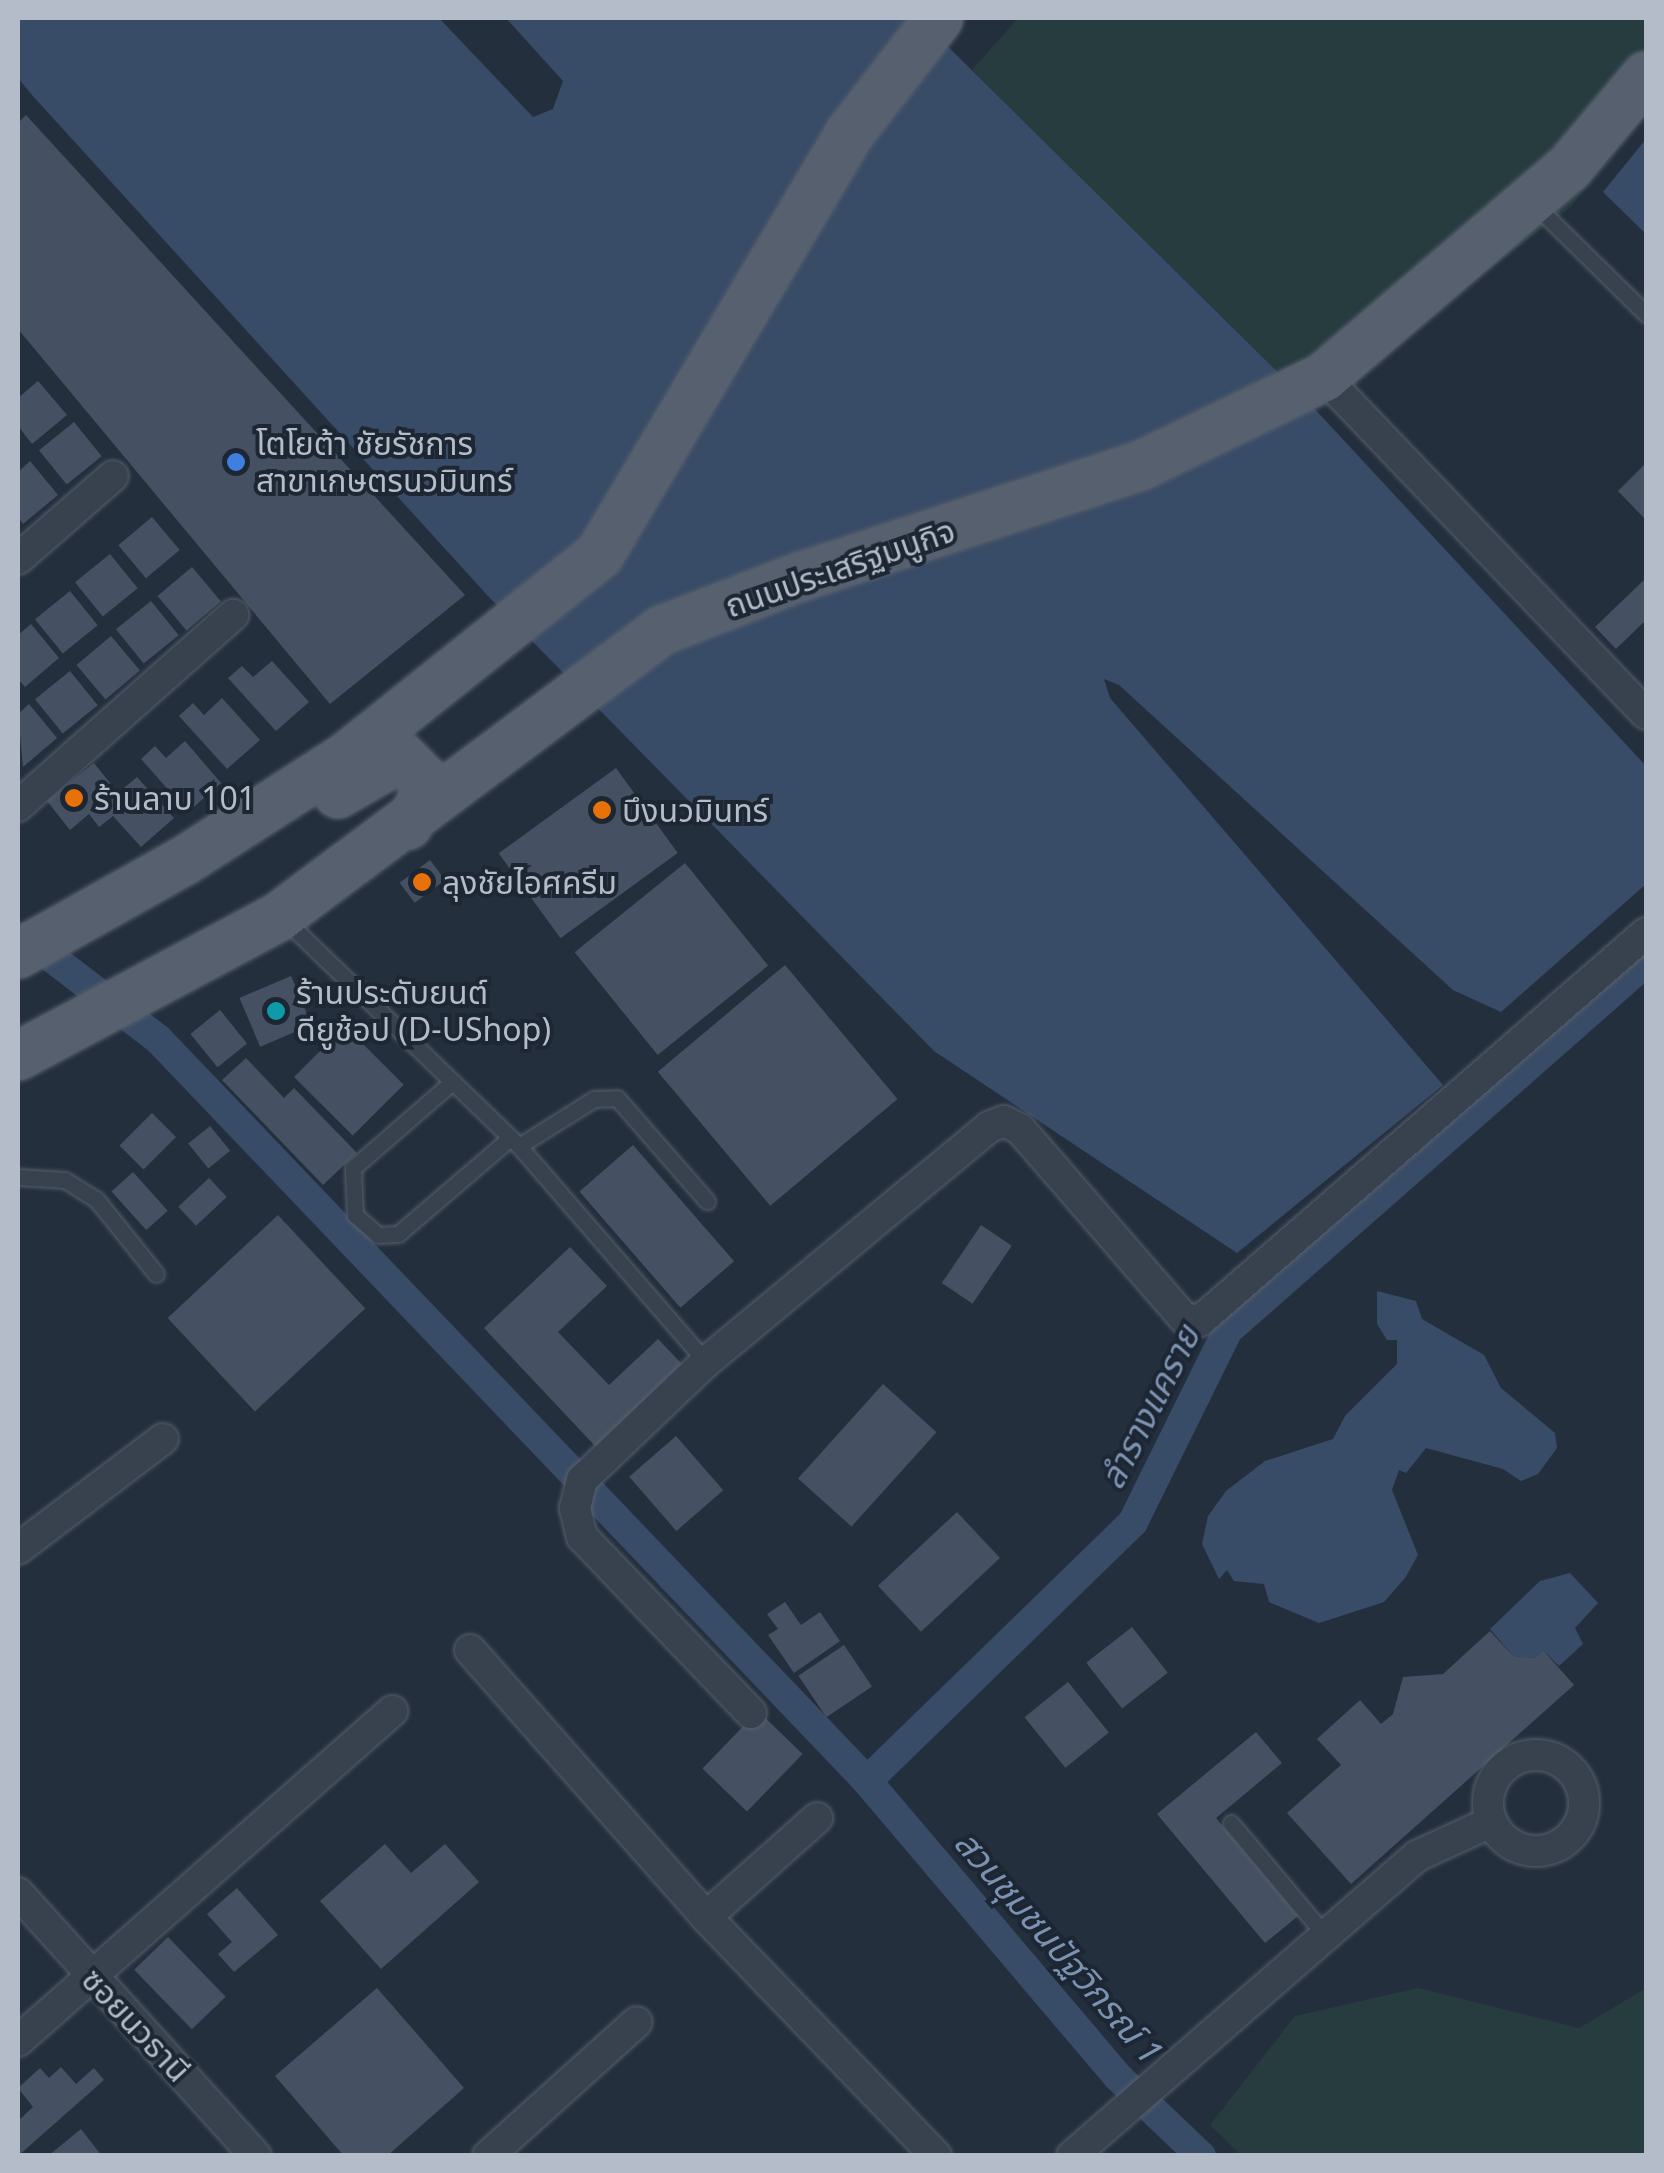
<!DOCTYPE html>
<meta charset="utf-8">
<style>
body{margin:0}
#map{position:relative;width:1664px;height:2173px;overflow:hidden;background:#242f3e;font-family:"Noto Sans","Noto Sans Thai",sans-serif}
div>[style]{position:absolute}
.green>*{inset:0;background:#263c3f}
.water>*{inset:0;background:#394c67}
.canal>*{height:30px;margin:-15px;padding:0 15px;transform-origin:15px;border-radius:15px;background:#394c67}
.building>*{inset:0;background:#455162;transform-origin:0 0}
.roads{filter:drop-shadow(0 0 2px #565f6c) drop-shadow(0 0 2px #565f6c)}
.lane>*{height:15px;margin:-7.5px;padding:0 7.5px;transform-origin:7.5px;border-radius:7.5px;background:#38414e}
.street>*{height:30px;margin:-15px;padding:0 15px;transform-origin:15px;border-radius:15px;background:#38414e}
.street>.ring{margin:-15px;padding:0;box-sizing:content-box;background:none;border:30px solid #38414e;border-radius:50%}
.primary>*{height:48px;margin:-24px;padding:0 24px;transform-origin:24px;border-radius:24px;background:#56606e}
.dots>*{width:28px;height:28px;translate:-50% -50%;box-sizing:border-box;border:5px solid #1d2633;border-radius:50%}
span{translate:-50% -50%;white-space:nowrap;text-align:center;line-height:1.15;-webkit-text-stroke:8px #1d2633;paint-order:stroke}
.poi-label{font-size:32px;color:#b4bcc9}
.left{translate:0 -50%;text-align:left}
.street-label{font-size:32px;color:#b4bcc9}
.water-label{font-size:35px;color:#7c92b1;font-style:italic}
.frame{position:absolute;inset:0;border:20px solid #b4bcc9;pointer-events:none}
</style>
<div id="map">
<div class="green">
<i style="clip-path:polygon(1018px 18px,1646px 18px,1646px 108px,1571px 207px,1311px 405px,972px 70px)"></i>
<i style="clip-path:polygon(1418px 1988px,1579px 2028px,1646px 1988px,1646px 2155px,1241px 2155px,1210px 2125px,1295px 2016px)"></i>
</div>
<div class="water">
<i style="clip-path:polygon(18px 18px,439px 18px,533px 117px,553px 109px,563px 81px,506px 18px,919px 18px,1311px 405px,1646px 766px,1646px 884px,1501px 1012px,1453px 990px,1119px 685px,1104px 679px,1110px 698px,1443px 1085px,1237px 1253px,934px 1051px,488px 596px,32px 95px,18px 78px)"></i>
<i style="clip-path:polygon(1646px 139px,1646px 234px,1603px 192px)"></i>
<i style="clip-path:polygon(1377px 1291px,1416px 1301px,1422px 1319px,1484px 1355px,1501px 1388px,1555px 1433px,1557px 1448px,1538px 1474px,1521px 1481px,1503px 1469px,1426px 1448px,1406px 1473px,1399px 1470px,1392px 1490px,1418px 1555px,1405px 1578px,1384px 1602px,1319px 1623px,1269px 1602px,1264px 1584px,1234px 1581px,1227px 1570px,1219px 1579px,1202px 1544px,1208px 1516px,1226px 1491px,1265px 1461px,1333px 1439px,1345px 1416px,1397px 1364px,1397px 1340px,1387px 1340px,1377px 1324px)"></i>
<i style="clip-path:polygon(1570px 1573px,1598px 1603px,1575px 1628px,1583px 1644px,1559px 1666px,1543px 1650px,1534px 1658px,1513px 1656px,1490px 1629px,1540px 1581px)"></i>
</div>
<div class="canal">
<i style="left:25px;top:937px;width:169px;rotate:37.5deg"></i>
<i style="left:159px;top:1040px;width:1025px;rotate:46.3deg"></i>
<i style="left:867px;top:1781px;width:387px;rotate:49.7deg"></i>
<i style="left:1117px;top:2076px;width:116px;rotate:43.6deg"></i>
<i style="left:867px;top:1781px;width:371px;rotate:-44.2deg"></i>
<i style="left:1133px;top:1522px;width:214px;rotate:-63.7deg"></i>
<i style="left:1228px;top:1330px;width:557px;rotate:-41.36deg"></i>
</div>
<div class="building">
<i style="clip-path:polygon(26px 115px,465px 595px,330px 704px,18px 329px,18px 123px)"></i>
<i style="clip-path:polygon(38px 381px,67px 415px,32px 444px,18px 426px,18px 398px)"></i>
<i style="left:74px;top:422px;width:44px;height:45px;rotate:51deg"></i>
<i style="clip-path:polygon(30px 461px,58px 495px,23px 524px,18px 517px,18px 472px)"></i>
<i style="clip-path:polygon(1646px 463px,1646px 520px,1618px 491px)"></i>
<i style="left:152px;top:517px;width:43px;height:44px;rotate:50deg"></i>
<i style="left:110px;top:554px;width:44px;height:45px;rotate:51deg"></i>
<i style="left:192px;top:567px;width:45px;height:45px;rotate:50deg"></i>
<i style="clip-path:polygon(1646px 578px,1646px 620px,1616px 649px,1595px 627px)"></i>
<i style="left:70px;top:591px;width:44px;height:45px;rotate:51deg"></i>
<i style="left:151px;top:601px;width:44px;height:45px;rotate:51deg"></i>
<i style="clip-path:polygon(31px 624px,59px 658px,25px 687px,18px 679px,18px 635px)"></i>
<i style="left:111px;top:636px;width:45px;height:45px;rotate:50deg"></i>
<i style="clip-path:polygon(272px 661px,309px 702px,276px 731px,228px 678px,242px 666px,253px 677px)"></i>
<i style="left:70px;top:671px;width:44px;height:45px;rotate:51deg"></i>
<i style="clip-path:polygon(222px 698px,260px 740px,227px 769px,179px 716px,193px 703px,204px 715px)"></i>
<i style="clip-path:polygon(29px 704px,57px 738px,23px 767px,18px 714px)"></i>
<i style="clip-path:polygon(185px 741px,221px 783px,188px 812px,141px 759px,155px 746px,166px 758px)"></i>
<i style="clip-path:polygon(94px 763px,118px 793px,137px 777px,174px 818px,141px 847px,113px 816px,99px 827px,89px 814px,70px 830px,47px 801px)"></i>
<i style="left:616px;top:768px;width:105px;height:145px;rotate:54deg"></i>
<i style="left:430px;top:860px;width:25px;height:38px;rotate:53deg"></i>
<i style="left:685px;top:863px;width:132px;height:142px;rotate:51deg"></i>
<i style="left:785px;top:965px;width:175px;height:166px;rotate:50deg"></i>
<i style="left:291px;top:976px;width:53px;height:56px;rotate:67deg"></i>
<i style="left:220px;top:1010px;width:43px;height:38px;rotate:51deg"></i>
<i style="left:345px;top:1026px;width:83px;height:72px;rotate:45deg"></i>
<i style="clip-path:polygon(246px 1058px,284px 1098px,294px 1088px,357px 1153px,323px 1185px,222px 1080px)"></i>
<i style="left:152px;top:1113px;width:34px;height:46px;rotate:45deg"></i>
<i style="left:210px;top:1126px;width:32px;height:28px;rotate:51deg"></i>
<i style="left:633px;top:1145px;width:154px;height:71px;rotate:49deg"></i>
<i style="left:133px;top:1172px;width:52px;height:29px;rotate:48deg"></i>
<i style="left:209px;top:1178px;width:26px;height:42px;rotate:47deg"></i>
<i style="left:278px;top:1215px;width:128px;height:151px;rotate:47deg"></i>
<i style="left:981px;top:1225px;width:37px;height:70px;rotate:34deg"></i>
<i style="clip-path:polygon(570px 1247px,607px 1286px,558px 1332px,609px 1385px,658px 1339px,683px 1365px,596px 1447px,484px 1328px)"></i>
<i style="left:883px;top:1384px;width:72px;height:127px;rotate:42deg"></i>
<i style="left:676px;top:1436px;width:72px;height:62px;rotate:49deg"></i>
<i style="left:957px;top:1512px;width:63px;height:108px;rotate:47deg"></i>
<i style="clip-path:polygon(785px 1602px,801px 1625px,820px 1612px,840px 1641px,794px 1673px,768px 1635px,778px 1629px,767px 1614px)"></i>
<i style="left:1132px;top:1627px;width:58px;height:58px;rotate:52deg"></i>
<i style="clip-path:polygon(1490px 1631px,1513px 1656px,1534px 1658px,1543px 1650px,1574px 1685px,1351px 1884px,1287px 1813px,1341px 1765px,1317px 1739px,1360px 1700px,1381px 1724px,1393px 1714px,1403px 1677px,1443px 1674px)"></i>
<i style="left:844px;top:1645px;width:50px;height:55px;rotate:56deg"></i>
<i style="left:1068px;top:1682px;width:65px;height:56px;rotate:51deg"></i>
<i style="left:758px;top:1711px;width:62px;height:80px;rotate:44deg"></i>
<i style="clip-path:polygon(1256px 1732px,1282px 1763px,1216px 1818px,1298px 1916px,1265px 1943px,1157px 1814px)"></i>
<i style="clip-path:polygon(385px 1844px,411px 1873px,445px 1844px,479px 1882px,381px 1969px,320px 1901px)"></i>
<i style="clip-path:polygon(237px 1888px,278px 1935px,234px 1972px,218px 1954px,232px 1942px,207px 1914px)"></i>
<i style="left:168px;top:1937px;width:83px;height:47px;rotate:46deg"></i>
<i style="clip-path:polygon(377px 1988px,464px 2088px,387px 2156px,344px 2156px,275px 2076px)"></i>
<i style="clip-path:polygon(61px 2067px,76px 2084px,94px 2068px,104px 2080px,18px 2156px,18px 2121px,33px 2107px,18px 2088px,40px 2068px,49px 2078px)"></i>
<i style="clip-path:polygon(81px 2129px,102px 2156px,48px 2156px)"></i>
</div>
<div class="roads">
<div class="lane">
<i style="left:1535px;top:205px;width:156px;rotate:44.5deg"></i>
<i style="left:283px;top:918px;width:328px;rotate:44deg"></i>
<i style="left:519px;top:1146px;width:286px;rotate:49.1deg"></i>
<i style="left:452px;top:1082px;width:131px;rotate:139deg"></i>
<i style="left:353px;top:1168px;width:47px;rotate:87.6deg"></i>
<i style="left:355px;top:1215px;width:30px;rotate:41deg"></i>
<i style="left:378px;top:1235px;width:20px;rotate:-3deg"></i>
<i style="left:398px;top:1234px;width:148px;rotate:-40.6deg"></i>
<i style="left:519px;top:1146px;width:89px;rotate:-32.1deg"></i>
<i style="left:594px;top:1099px;width:23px;rotate:-2deg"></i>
<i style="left:617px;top:1098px;width:137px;rotate:48.9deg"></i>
<i style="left:18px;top:1177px;width:47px;rotate:3.7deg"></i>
<i style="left:65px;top:1180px;width:36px;rotate:32deg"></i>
<i style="left:96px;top:1199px;width:96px;rotate:51.3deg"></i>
<i style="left:1231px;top:1823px;width:146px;rotate:50deg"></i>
</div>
<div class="street">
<i style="left:1324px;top:377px;width:466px;rotate:46.3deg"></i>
<i style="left:18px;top:559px;width:126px;rotate:-41.1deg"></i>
<i style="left:18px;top:806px;width:288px;rotate:-41.6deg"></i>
<i style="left:18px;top:1549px;width:182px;rotate:-37.2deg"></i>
<i style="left:470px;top:1650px;width:356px;rotate:48.5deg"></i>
<i style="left:706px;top:1917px;width:332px;rotate:46.1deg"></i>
<i style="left:751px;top:1713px;width:244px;rotate:-133.8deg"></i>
<i style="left:582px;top:1537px;width:30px;rotate:-104deg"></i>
<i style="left:575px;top:1508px;width:29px;rotate:-76deg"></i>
<i style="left:582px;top:1480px;width:171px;rotate:-43.6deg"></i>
<i style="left:706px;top:1362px;width:368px;rotate:-39.7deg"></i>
<i style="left:989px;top:1127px;width:16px;rotate:-22deg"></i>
<i style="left:1004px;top:1121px;width:18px;rotate:27deg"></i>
<i style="left:1020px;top:1129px;width:250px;rotate:49.1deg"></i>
<i style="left:1184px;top:1318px;width:16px;rotate:11deg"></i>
<i style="left:1200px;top:1321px;width:591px;rotate:-41.02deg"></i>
<i class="ring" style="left:1488px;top:1755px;width:66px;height:66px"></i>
<i style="left:18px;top:1893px;width:355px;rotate:47.9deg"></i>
<i style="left:706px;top:1917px;width:149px;rotate:-41.7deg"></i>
<i style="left:18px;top:2041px;width:499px;rotate:-41.4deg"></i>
<i style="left:488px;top:2156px;width:200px;rotate:-42deg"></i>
<i style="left:1072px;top:2156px;width:457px;rotate:-41deg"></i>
<i style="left:1417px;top:1856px;width:81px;rotate:-24.7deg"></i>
</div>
<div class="primary">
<i style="left:338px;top:794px;width:74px;rotate:-30deg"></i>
<i style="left:402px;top:757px;width:31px;rotate:45deg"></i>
<i style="left:424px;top:779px;width:22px;rotate:95deg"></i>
<i style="left:422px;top:801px;width:28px;rotate:120deg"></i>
<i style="left:18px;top:954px;width:190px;rotate:-29.3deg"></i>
<i style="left:184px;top:861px;width:193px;rotate:-32.7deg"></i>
<i style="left:346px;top:757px;width:325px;rotate:-38.6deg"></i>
<i style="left:600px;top:554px;width:490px;rotate:-59.3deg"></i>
<i style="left:850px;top:133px;width:145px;rotate:-52.3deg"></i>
<i style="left:18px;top:1056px;width:297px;rotate:-28.1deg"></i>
<i style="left:280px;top:916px;width:478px;rotate:-36.8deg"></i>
<i style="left:663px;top:630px;width:144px;rotate:-21.2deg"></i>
<i style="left:797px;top:578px;width:361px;rotate:-18.1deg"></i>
<i style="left:1140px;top:466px;width:204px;rotate:-25.8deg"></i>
<i style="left:1324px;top:377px;width:322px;rotate:-40.5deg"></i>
<i style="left:1569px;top:168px;width:120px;rotate:-50.1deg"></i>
</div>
</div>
<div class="dots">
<i style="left:236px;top:462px;background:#3f7fe0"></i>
<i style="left:74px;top:798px;background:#e8710a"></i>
<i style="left:602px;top:810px;background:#e8710a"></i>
<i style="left:422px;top:882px;background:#e8710a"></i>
<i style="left:276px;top:1011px;background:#0f9aa8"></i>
</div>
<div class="poi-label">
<span class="left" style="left:256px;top:462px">โตโยต้า ชัยรัชการ<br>สาขาเกษตรนวมินทร์</span>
<span class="left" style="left:94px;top:798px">ร้านลาบ 101</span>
<span class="left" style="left:622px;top:810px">บึงนวมินทร์</span>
<span class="left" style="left:442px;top:882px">ลุงชัยไอศครีม</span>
<span class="left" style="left:296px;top:1011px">ร้านประดับยนต์<br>ดียูช้อป (D-UShop)</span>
</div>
<div class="street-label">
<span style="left:840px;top:568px;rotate:-19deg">ถนนประเสริฐมนูกิจ</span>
<span style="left:136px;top:2025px;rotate:47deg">ซอยนวธานี</span>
</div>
<div class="water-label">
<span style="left:1149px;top:1407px;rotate:-63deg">ลำรางแคราย</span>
<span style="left:1059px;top:1947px;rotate:49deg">สวนชุมชนปัฐวิกรณ์ 1</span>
</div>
<div class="frame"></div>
</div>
